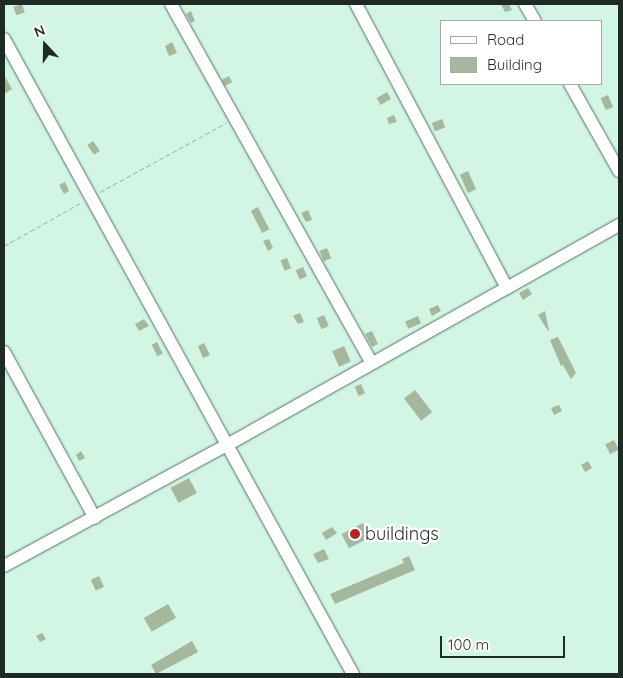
<!DOCTYPE html>
<style>
body{margin:0}
#map{position:relative;width:623px;height:678px;overflow:hidden;background:#d3f5e4;font-family:Quicksand,sans-serif}
div>[style]{position:absolute}
.building>*{inset:0;background:#a5b79d;transform-origin:0 0}
.path>*{height:1px;margin-top:-0.5px;transform-origin:0;background:repeating-linear-gradient(90deg,#9cb8aa 0 5px,transparent 0 7.5px)}
.roads{filter:drop-shadow(0 0 1px #537263) drop-shadow(0 0 1px #537263)}
.minor>*{height:12px;margin:-6px;padding:0 6px;transform-origin:6px;border-radius:6px;background:#fff}
.dots>*{width:14px;height:14px;translate:-50% -50%;box-sizing:border-box;border:2px solid #fff;border-radius:50%}
span{translate:-50% -50%;white-space:nowrap;text-align:center;line-height:1.15;-webkit-text-stroke:5px #fff;paint-order:stroke}
.poi-label{font-size:18px;color:#1e2b25}
.left{translate:0 -50%;text-align:left}
.frame{position:absolute;inset:0;border:5px solid #1e2b25;pointer-events:none}
.legend{position:absolute;left:440px;top:20px;width:162px;height:65px;box-sizing:border-box;background:#fff;border:1px solid #a5aaa8;margin:0;padding:6px 9px;list-style:none;font-size:15px;color:#1e2b25}
.legend li{display:flex;align-items:center;gap:10px;height:25px}
.legend b{width:25px;border:1px solid #a5aaa8}
.north{position:absolute;left:20px;top:20px;width:50px;height:50px;-webkit-text-stroke:4px #fff;paint-order:stroke;rotate:339deg;font-size:14px;font-weight:700;line-height:20px;text-align:center;color:#1e2b25}
.north::after{content:'';display:block;margin:auto;width:18px;height:22px;background:#1e2b25;clip-path:polygon(50% 0,100% 100%,50% 72%,0 100%)}
.scale{position:absolute;left:440px;top:636px;width:125px;height:22px;box-sizing:border-box;border:2px solid #1e2b25;border-top:0;padding-left:6px;font-size:15px;line-height:18px;white-space:nowrap;color:#1e2b25;-webkit-text-stroke:4px #fff;paint-order:stroke}
</style>
<div id="map">
<div class="building">
<i style="left:22px;top:4px;width:9px;height:9px;rotate:72deg"></i>
<i style="clip-path:polygon(501px 4px,509px 4px,512px 10px,505px 12px)"></i>
<i style="clip-path:polygon(191px 11px,195px 21px,191px 23px,186px 14px)"></i>
<i style="clip-path:polygon(172px 42px,177px 53px,169px 56px,165px 46px)"></i>
<i style="clip-path:polygon(4px 75px,12px 89px,4px 94px)"></i>
<i style="left:229px;top:76px;width:7px;height:8px;rotate:63deg"></i>
<i style="left:387px;top:92px;width:8px;height:12px;rotate:60deg"></i>
<i style="left:608px;top:95px;width:13px;height:8px;rotate:67deg"></i>
<i style="clip-path:polygon(394px 115px,397px 122px,389px 124px,387px 118px)"></i>
<i style="left:442px;top:119px;width:9px;height:11px;rotate:69deg"></i>
<i style="left:93px;top:141px;width:12px;height:7px;rotate:55deg"></i>
<i style="left:468px;top:171px;width:20px;height:9px;rotate:66deg"></i>
<i style="clip-path:polygon(65px 182px,69px 191px,64px 194px,59px 185px)"></i>
<i style="left:258px;top:207px;width:25px;height:8px;rotate:63deg"></i>
<i style="clip-path:polygon(308px 210px,312px 220px,306px 222px,301px 213px)"></i>
<i style="clip-path:polygon(269px 239px,273px 248px,268px 251px,263px 241px)"></i>
<i style="left:327px;top:248px;width:11px;height:8px;rotate:68deg"></i>
<i style="left:287px;top:258px;width:11px;height:7px;rotate:68deg"></i>
<i style="left:303px;top:267px;width:10px;height:8px;rotate:66deg"></i>
<i style="clip-path:polygon(528px 288px,532px 294px,523px 300px,519px 293px)"></i>
<i style="clip-path:polygon(438px 305px,441px 311px,432px 316px,429px 309px)"></i>
<i style="clip-path:polygon(545px 311px,549px 331px,548px 331px,538px 315px)"></i>
<i style="clip-path:polygon(300px 313px,304px 322px,298px 324px,293px 316px)"></i>
<i style="left:324px;top:315px;width:12px;height:8px;rotate:66deg"></i>
<i style="left:418px;top:316px;width:8px;height:14px;rotate:67deg"></i>
<i style="clip-path:polygon(144px 319px,149px 326px,139px 331px,135px 324px)"></i>
<i style="clip-path:polygon(372px 331px,378px 344px,372px 347px,365px 334px)"></i>
<i style="clip-path:polygon(558px 337px,576px 373px,571px 379px,563px 365px,561px 366px,550px 340px)"></i>
<i style="left:157px;top:342px;width:13px;height:6px;rotate:63deg"></i>
<i style="clip-path:polygon(204px 343px,210px 355px,203px 358px,198px 346px)"></i>
<i style="left:344px;top:346px;width:17px;height:13px;rotate:66deg"></i>
<i style="left:361px;top:384px;width:10px;height:7px;rotate:66deg"></i>
<i style="left:415px;top:390px;width:28px;height:14px;rotate:52deg"></i>
<i style="clip-path:polygon(559px 405px,562px 411px,554px 415px,551px 408px)"></i>
<i style="left:614px;top:440px;width:11px;height:10px;rotate:63deg"></i>
<i style="clip-path:polygon(81px 451px,85px 458px,79px 461px,76px 455px)"></i>
<i style="left:588px;top:461px;width:8px;height:8px;rotate:60deg"></i>
<i style="left:189px;top:478px;width:17px;height:21px;rotate:62deg"></i>
<i style="left:363px;top:523px;width:16px;height:24px;rotate:63deg"></i>
<i style="clip-path:polygon(332px 527px,337px 533px,326px 540px,322px 533px)"></i>
<i style="clip-path:polygon(324px 549px,329px 559px,318px 563px,313px 554px)"></i>
<i style="clip-path:polygon(409px 556px,415px 570px,335px 604px,330px 594px,404px 563px,402px 559px)"></i>
<i style="left:99px;top:576px;width:12px;height:9px;rotate:66deg"></i>
<i style="left:168px;top:604px;width:16px;height:28px;rotate:60deg"></i>
<i style="clip-path:polygon(42px 633px,46px 639px,40px 642px,36px 636px)"></i>
<i style="clip-path:polygon(192px 641px,198px 652px,156px 674px,151px 665px)"></i>
</div>
<div class="path">
<i style="left:100px;top:192px;width:144px;rotate:-28.7deg"></i>
<i style="left:4px;top:246px;width:90px;rotate:-29.4deg"></i>
</div>
<div class="roads">
<div class="minor">
<i style="left:171px;top:4px;width:410px;rotate:60.8deg"></i>
<i style="left:356px;top:4px;width:322px;rotate:62deg"></i>
<i style="left:525px;top:4px;width:20px;rotate:60deg"></i>
<i style="left:4px;top:39px;width:725px;rotate:61.21deg"></i>
<i style="left:570px;top:84px;width:100px;rotate:60.6deg"></i>
<i style="left:4px;top:352px;width:189px;rotate:61.3deg"></i>
<i style="left:4px;top:566px;width:254px;rotate:-28.5deg"></i>
<i style="left:227px;top:445px;width:450px;rotate:-29.3deg"></i>
</div>
</div>
<div class="dots">
<i style="left:355px;top:534px;background:#b42425"></i>
</div>
<div class="poi-label">
<span class="left" style="left:365px;top:534px">buildings</span>
</div>
<div class="frame"></div>
<ul class="legend">
<li><b style="height:6px;background:#fff"></b>Road</li>
<li><b style="height:14px;background:#a5b79d"></b>Building</li>
</ul>
<div class="north">N</div>
<div class="scale">100 m</div>
</div>
